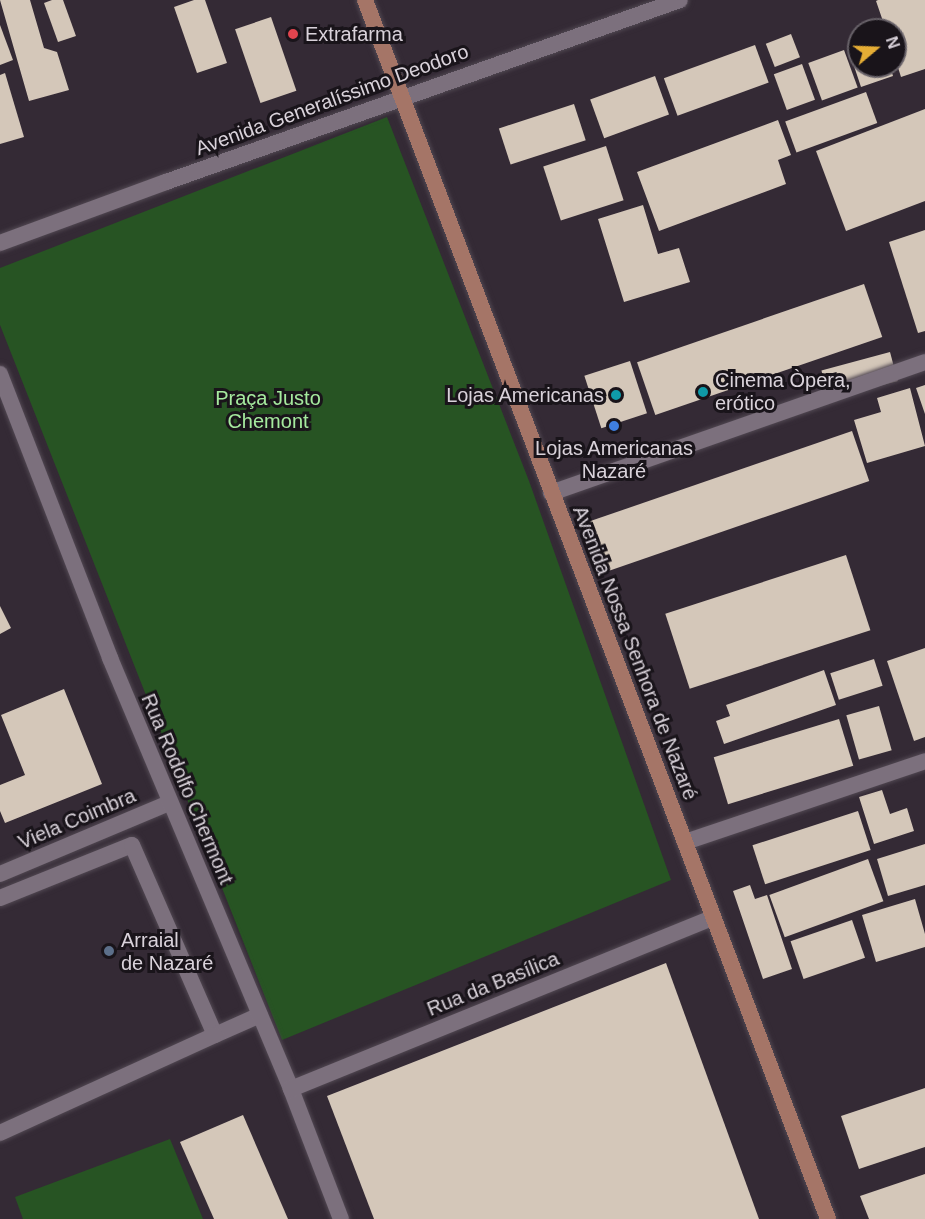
<!DOCTYPE html>
<meta charset="utf-8">
<style>
body{margin:0}
#map{position:relative;width:925px;height:1219px;overflow:hidden;background:#342a35;font-family:Helvetica,sans-serif}
div>[style]{position:absolute}
.green>*{inset:0;background:#275423}
.building>*{inset:0;background:#d4c7b9;transform-origin:0 0}
.roads{filter:drop-shadow(0 0 2px #514852) drop-shadow(0 0 2px #514852)}
.service>*{height:16px;margin:-8px;padding:0 8px;transform-origin:8px;border-radius:8px;background:#7c707d}
.minor>*{height:16px;margin:-8px;padding:0 8px;transform-origin:8px;border-radius:8px;background:#7c707d}
.tertiary>*{height:16px;margin:-8px;padding:0 8px;transform-origin:8px;border-radius:8px;background:#7c707d}
.primary>*{height:16px;margin:-8px;padding:0 8px;transform-origin:8px;border-radius:8px;background:#a57567}
.dots>*{width:16px;height:16px;translate:-50% -50%;box-sizing:border-box;border:3px solid #19141a;border-radius:50%}
span{translate:-50% -50%;white-space:nowrap;text-align:center;line-height:1.15;-webkit-text-stroke:6px #19141a;paint-order:stroke}
.poi-label{font-size:20px;color:#d9d2da}
.left{translate:0 -50%;text-align:left}
.right{translate:-100% -50%;text-align:right}
.street-label{font-size:20px;color:#d9d2da}
.park-label{font-size:20px;color:#a5ea9e}
.north{position:absolute;left:847px;top:18px;width:60px;height:60px;box-sizing:border-box;background:#19141a;border:2px solid #666067;border-radius:50%;rotate:71deg;font-size:16px;font-weight:700;line-height:24px;text-align:center;color:#d9d2da}
.north::after{content:'';display:block;margin:auto;width:21px;height:27px;background:#e5ad35;clip-path:polygon(50% 0,100% 100%,50% 72%,0 100%)}
</style>
<div id="map">
<div class="green">
<i style="clip-path:polygon(387px 117px,529px 481px,671px 880px,282px 1040px,0 325px,0 268px)"></i>
<i style="clip-path:polygon(170px 1139px,203px 1219px,23px 1219px,15px 1197px)"></i>
</div>
<div class="building">
<i style="clip-path:polygon(0 0,30px 0,44px 48px,57px 52px,69px 90px,29px 101px)"></i>
<i style="clip-path:polygon(52px 0,63px 0,76px 36px,58px 42px,44px 3px)"></i>
<i style="clip-path:polygon(194px 0,205px 0,227px 63px,197px 73px,174px 7px)"></i>
<i style="clip-path:polygon(878px 0,925px 0,925px 69px,901px 77px,895px 58px,895px 30px,886px 30px,876px 1px)"></i>
<i style="left:271px;top:17px;width:78px;height:38px;rotate:71deg"></i>
<i style="clip-path:polygon(0 25px,13px 60px,0 65px)"></i>
<i style="left:791px;top:34px;width:25px;height:27px;rotate:69deg"></i>
<i style="left:755px;top:45px;width:40px;height:97px;rotate:70deg"></i>
<i style="left:844px;top:50px;width:40px;height:38px;rotate:70deg"></i>
<i style="clip-path:polygon(859px 51px,859px 66px,890px 66px,893px 76px,861px 87px,850px 54px)"></i>
<i style="left:802px;top:64px;width:38px;height:30px;rotate:70deg"></i>
<i style="clip-path:polygon(5px 73px,24px 137px,0 144px,0 75px)"></i>
<i style="left:655px;top:76px;width:41px;height:69px;rotate:70deg"></i>
<i style="left:866px;top:92px;width:33px;height:86px;rotate:70deg"></i>
<i style="left:574px;top:104px;width:38px;height:79px;rotate:72deg"></i>
<i style="clip-path:polygon(925px 109px,925px 201px,846px 231px,816px 151px)"></i>
<i style="clip-path:polygon(778px 120px,791px 155px,778px 160px,786px 184px,659px 231px,637px 172px)"></i>
<i style="left:606px;top:146px;width:57px;height:66px;rotate:72deg"></i>
<i style="clip-path:polygon(643px 205px,658px 254px,679px 248px,690px 282px,624px 302px,598px 219px)"></i>
<i style="clip-path:polygon(925px 230px,925px 331px,918px 333px,889px 242px)"></i>
<i style="left:864px;top:284px;width:56px;height:240px;rotate:71deg"></i>
<i style="left:890px;top:352px;width:30px;height:71px;rotate:75deg"></i>
<i style="left:630px;top:361px;width:55px;height:48px;rotate:72deg"></i>
<i style="clip-path:polygon(925px 385px,925px 414px,916px 388px)"></i>
<i style="clip-path:polygon(910px 388px,925px 446px,867px 463px,854px 420px,881px 412px,877px 398px)"></i>
<i style="left:852px;top:431px;width:53px;height:282px;rotate:71deg"></i>
<i style="left:846px;top:555px;width:79px;height:190px;rotate:72deg"></i>
<i style="clip-path:polygon(0 606px,11px 628px,0 634px)"></i>
<i style="clip-path:polygon(925px 648px,925px 737px,914px 741px,887px 661px)"></i>
<i style="left:874px;top:659px;width:28px;height:46px;rotate:72deg"></i>
<i style="clip-path:polygon(824px 670px,836px 705px,724px 744px,716px 721px,730px 716px,726px 705px)"></i>
<i style="clip-path:polygon(64px 689px,102px 784px,5px 823px,0 811px,0 785px,25px 775px,1px 715px)"></i>
<i style="left:879px;top:706px;width:46px;height:34px;rotate:74deg"></i>
<i style="left:839px;top:719px;width:49px;height:131px;rotate:73deg"></i>
<i style="clip-path:polygon(882px 790px,890px 814px,907px 808px,914px 831px,874px 844px,859px 797px)"></i>
<i style="left:858px;top:811px;width:41px;height:111px;rotate:72deg"></i>
<i style="clip-path:polygon(925px 844px,925px 885px,888px 896px,877px 859px)"></i>
<i style="left:868px;top:859px;width:45px;height:105px;rotate:70deg"></i>
<i style="clip-path:polygon(750px 885px,755px 899px,767px 895px,792px 969px,763px 979px,733px 891px)"></i>
<i style="clip-path:polygon(915px 899px,925px 934px,925px 947px,876px 962px,862px 915px)"></i>
<i style="left:852px;top:920px;width:40px;height:65px;rotate:71deg"></i>
<i style="clip-path:polygon(666px 963px,759px 1219px,374px 1219px,327px 1096px)"></i>
<i style="clip-path:polygon(925px 1088px,925px 1147px,859px 1169px,841px 1116px)"></i>
<i style="clip-path:polygon(243px 1115px,288px 1219px,214px 1219px,180px 1142px)"></i>
<i style="clip-path:polygon(925px 1174px,925px 1219px,869px 1219px,860px 1196px)"></i>
</div>
<div class="roads">
<div class="service">
<i style="left:551px;top:493px;width:396px;rotate:-19.3deg"></i>
<i style="left:0;top:874px;width:183px;rotate:-22.8deg"></i>
<i style="left:0;top:898px;width:142px;rotate:-21.9deg"></i>
<i style="left:132px;top:845px;width:207px;rotate:66.4deg"></i>
<i style="left:215px;top:1035px;width:49px;rotate:-24deg"></i>
<i style="left:0;top:1133px;width:236px;rotate:-24.5deg"></i>
</div>
<div class="minor">
<i style="left:0;top:374px;width:305px;rotate:68.8deg"></i>
<i style="left:110px;top:658px;width:467px;rotate:67.2deg"></i>
<i style="left:291px;top:1089px;width:139px;rotate:69deg"></i>
<i style="left:685px;top:842px;width:253px;rotate:-18.6deg"></i>
<i style="left:291px;top:1089px;width:454px;rotate:-22.1deg"></i>
</div>
<div class="tertiary">
<i style="left:0;top:243px;width:177px;rotate:-20.2deg"></i>
<i style="left:166px;top:182px;width:545px;rotate:-19.5deg"></i>
</div>
<div class="primary">
<i style="left:365px;top:0;width:1304px;rotate:69.2deg"></i>
</div>
</div>
<div class="dots">
<i style="left:293px;top:34px;background:#e0444e"></i>
<i style="left:703px;top:392px;background:#0f9aa8"></i>
<i style="left:616px;top:395px;background:#0f9aa8"></i>
<i style="left:614px;top:426px;background:#3f7fe0"></i>
<i style="left:109px;top:951px;background:#5c6f8a"></i>
</div>
<div class="poi-label">
<span class="left" style="left:305px;top:34px">Extrafarma</span>
<span class="left" style="left:715px;top:392px">Cinema Òpera,<br>erótico</span>
<span class="right" style="left:604px;top:395px">Lojas Americanas</span>
<span style="left:614px;top:460px">Lojas Americanas<br>Nazaré</span>
<span class="left" style="left:121px;top:952px">Arraial<br>de Nazaré</span>
</div>
<div class="street-label">
<span style="left:332px;top:100px;rotate:-20deg">Avenida Generalíssimo Deodoro</span>
<span style="left:635px;top:653px;rotate:69deg">Avenida Nossa Senhora de Nazaré</span>
<span style="left:187px;top:789px;rotate:67deg">Rua Rodolfo Chermont</span>
<span style="left:77px;top:819px;rotate:-23deg">Viela Coimbra</span>
<span style="left:493px;top:984px;rotate:-22deg">Rua da Basílica</span>
</div>
<div class="park-label">
<span style="left:268px;top:410px">Praça Justo<br>Chemont</span>
</div>
<div class="north">N</div>
</div>
